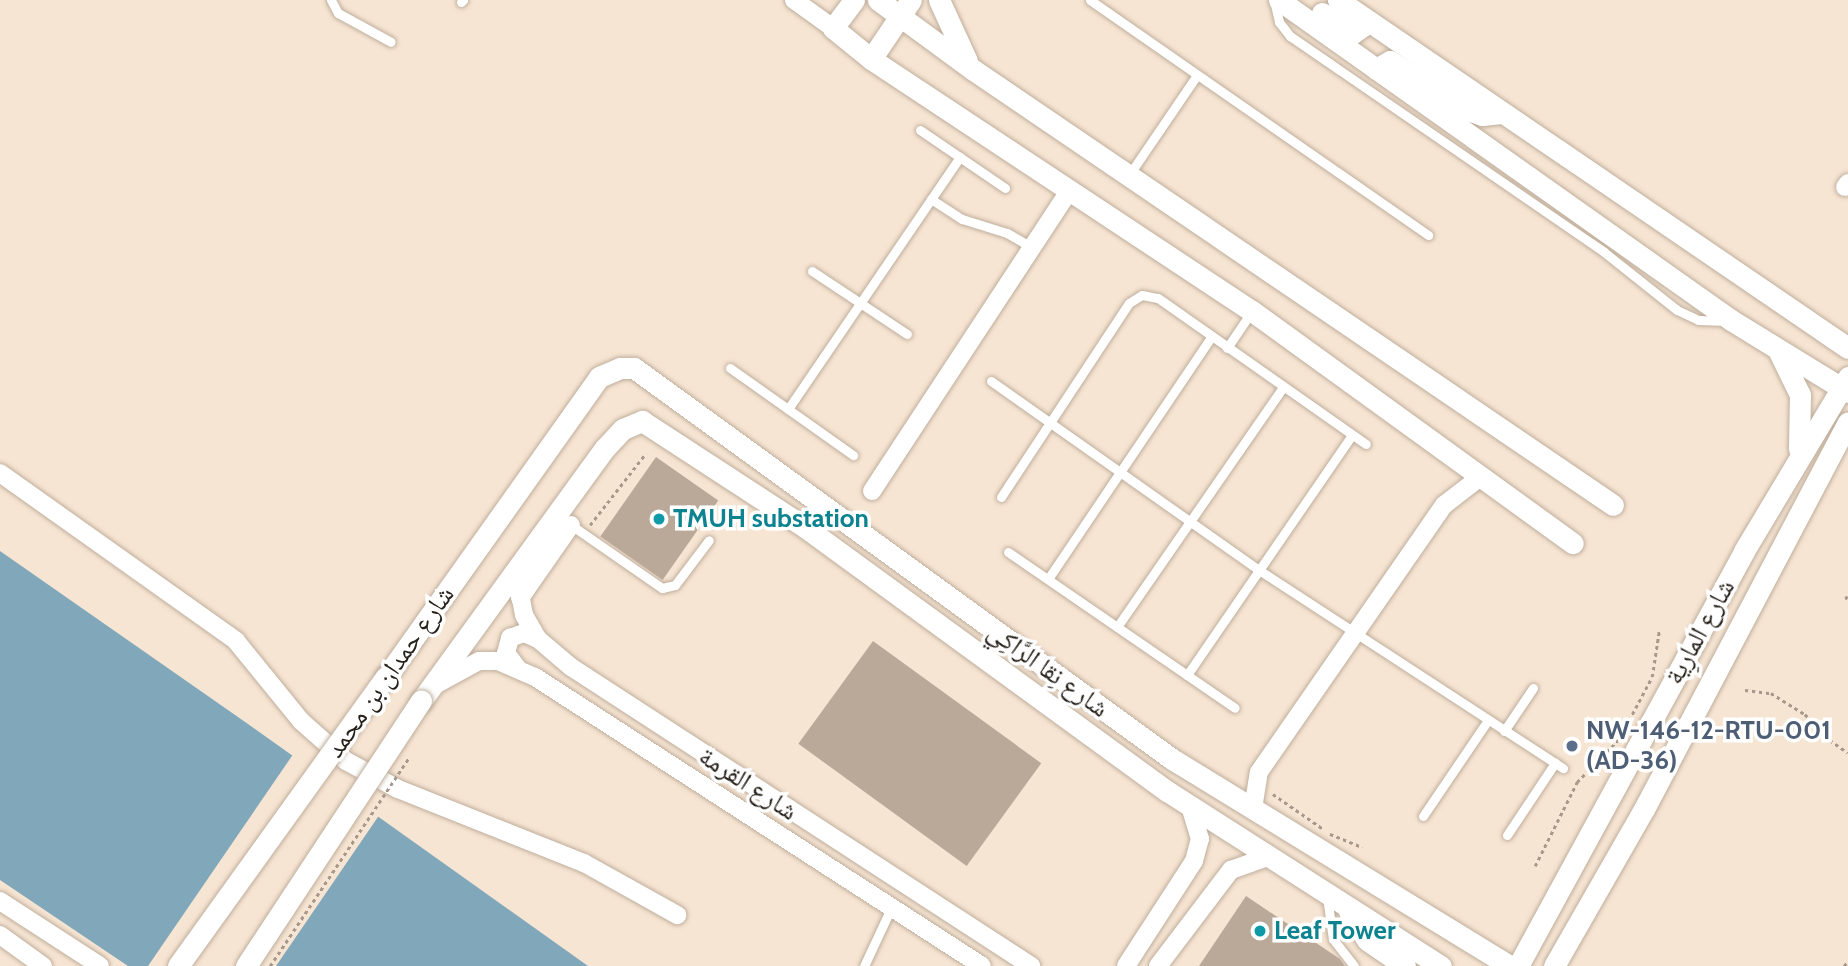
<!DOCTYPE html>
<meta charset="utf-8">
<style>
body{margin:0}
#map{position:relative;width:1848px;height:966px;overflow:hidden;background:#f7e5d3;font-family:Cabin,"Noto Naskh Arabic",sans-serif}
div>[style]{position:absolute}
.water>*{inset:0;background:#81a7ba}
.pier>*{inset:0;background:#f7e5d3}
.building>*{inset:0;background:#baa998;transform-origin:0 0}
.path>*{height:2.5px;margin-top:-1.25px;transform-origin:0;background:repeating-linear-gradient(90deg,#a6988b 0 3.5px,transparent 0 7px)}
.roads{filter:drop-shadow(0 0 2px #bfae9c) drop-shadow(0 0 2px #bfae9c)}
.service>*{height:9px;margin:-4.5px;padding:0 4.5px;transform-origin:4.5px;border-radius:4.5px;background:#fff}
.minor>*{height:18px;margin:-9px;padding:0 9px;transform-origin:9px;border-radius:9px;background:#fff}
.tertiary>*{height:21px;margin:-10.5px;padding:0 10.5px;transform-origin:10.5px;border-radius:10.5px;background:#fff}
.path-bridge>*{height:2.5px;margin-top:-1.25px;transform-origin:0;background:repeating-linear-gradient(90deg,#a6988b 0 3.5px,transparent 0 7px)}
.bridges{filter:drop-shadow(0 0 2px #bfae9c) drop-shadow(0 0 2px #bfae9c)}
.tertiary-bridge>*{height:21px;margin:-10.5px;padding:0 10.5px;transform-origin:10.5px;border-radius:10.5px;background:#fff}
.dots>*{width:19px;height:19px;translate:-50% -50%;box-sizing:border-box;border:4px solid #fff;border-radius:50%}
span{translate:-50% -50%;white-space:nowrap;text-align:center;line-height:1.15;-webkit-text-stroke:7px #fff;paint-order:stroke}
.culture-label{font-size:26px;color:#0d838f;font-weight:700}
.left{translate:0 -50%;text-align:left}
.street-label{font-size:26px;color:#27211a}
.service-label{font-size:26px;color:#4e5e75;font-weight:700}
</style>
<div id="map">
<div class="water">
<i style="clip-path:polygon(0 551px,248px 724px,588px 966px,128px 966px,0 880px)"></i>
</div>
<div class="pier">
<i style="clip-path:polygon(294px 753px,380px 814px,276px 966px,148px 966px)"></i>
</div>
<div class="building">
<i style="left:656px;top:457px;width:76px;height:97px;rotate:35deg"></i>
<i style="left:873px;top:641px;width:208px;height:127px;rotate:36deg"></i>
<i style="clip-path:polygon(1246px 896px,1340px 959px,1345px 966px,1199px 966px)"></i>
</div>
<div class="path">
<i style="left:590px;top:525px;width:91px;rotate:-52.1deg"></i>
<i style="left:1846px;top:596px;width:5px;rotate:68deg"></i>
<i style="left:1745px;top:690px;width:26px;rotate:7deg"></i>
<i style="left:1771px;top:693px;width:40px;rotate:32deg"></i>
<i style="left:1805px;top:714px;width:29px;rotate:49deg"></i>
<i style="left:1824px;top:736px;width:29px;rotate:35deg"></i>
<i style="left:1273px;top:794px;width:60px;rotate:34.8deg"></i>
<i style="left:1330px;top:834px;width:35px;rotate:22deg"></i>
<i style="left:1535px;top:866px;width:94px;rotate:-63.4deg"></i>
<i style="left:1577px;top:782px;width:60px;rotate:-45.7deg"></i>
<i style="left:1619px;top:739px;width:70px;rotate:-62deg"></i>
<i style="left:1652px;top:677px;width:47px;rotate:-81.3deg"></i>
<i style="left:1844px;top:966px;width:6px;rotate:-51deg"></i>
</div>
<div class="roads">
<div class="service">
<i style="left:331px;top:0;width:15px;rotate:62deg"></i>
<i style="left:338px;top:13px;width:60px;rotate:28.7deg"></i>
<i style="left:1090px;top:0;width:412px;rotate:34.8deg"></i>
<i style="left:1274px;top:0;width:23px;rotate:77deg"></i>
<i style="left:1279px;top:22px;width:18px;rotate:52deg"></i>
<i style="left:1290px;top:36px;width:381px;rotate:34.5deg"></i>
<i style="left:1604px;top:252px;width:93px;rotate:38.5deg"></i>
<i style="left:1677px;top:310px;width:23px;rotate:25deg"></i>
<i style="left:1698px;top:320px;width:29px;rotate:2deg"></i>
<i style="left:461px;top:2px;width:3px;rotate:-45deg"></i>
<i style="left:920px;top:130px;width:103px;rotate:34.3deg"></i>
<i style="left:1129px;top:175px;width:121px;rotate:-55.8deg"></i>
<i style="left:931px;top:199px;width:37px;rotate:33deg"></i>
<i style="left:962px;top:219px;width:47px;rotate:17.3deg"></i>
<i style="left:1007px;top:233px;width:30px;rotate:30deg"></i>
<i style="left:812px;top:271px;width:114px;rotate:33.6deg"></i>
<i style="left:1227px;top:348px;width:45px;rotate:-56deg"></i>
<i style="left:730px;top:368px;width:151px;rotate:35.3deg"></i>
<i style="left:991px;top:381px;width:328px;rotate:35.2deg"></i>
<i style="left:1259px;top:570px;width:363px;rotate:33.1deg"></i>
<i style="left:788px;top:409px;width:305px;rotate:-55.7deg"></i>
<i style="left:1001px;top:497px;width:232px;rotate:-56.6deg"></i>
<i style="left:1129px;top:303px;width:15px;rotate:-32deg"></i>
<i style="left:1142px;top:295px;width:16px;rotate:11deg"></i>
<i style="left:1158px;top:298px;width:254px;rotate:35.1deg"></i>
<i style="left:571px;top:525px;width:111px;rotate:34.7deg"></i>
<i style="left:662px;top:588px;width:13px;rotate:-13deg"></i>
<i style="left:675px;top:585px;width:56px;rotate:-52.9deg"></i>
<i style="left:1008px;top:552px;width:275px;rotate:34.5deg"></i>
<i style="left:1048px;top:579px;width:293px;rotate:-56deg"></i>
<i style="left:1117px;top:627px;width:292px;rotate:-55.3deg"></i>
<i style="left:1187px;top:675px;width:291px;rotate:-55.5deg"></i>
<i style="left:1504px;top:731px;width:52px;rotate:-56deg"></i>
<i style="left:1423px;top:816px;width:116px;rotate:-55.9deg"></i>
<i style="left:1507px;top:835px;width:87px;rotate:-56.3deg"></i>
<i style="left:1327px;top:897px;width:42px;rotate:81.9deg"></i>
<i style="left:1333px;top:939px;width:34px;rotate:52deg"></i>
<i style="left:864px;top:966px;width:66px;rotate:-65deg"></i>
</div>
<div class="minor">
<i style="left:794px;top:0;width:48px;rotate:35.7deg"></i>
<i style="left:1845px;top:187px;width:5px;rotate:-53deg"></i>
<i style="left:0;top:473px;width:290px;rotate:35.4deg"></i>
<i style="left:236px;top:641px;width:103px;rotate:50.9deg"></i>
<i style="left:301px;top:721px;width:60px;rotate:41.6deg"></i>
<i style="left:346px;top:761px;width:59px;rotate:28.3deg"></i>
<i style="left:398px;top:789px;width:200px;rotate:21.7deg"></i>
<i style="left:584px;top:863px;width:107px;rotate:29.2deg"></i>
<i style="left:872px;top:491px;width:360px;rotate:-56.7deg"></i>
<i style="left:523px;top:562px;width:27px;rotate:98deg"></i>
<i style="left:519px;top:589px;width:26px;rotate:79deg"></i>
<i style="left:524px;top:615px;width:28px;rotate:60deg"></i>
<i style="left:538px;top:639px;width:43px;rotate:40.3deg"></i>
<i style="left:571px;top:667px;width:549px;rotate:33.02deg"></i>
<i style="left:520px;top:598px;width:89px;rotate:-55.1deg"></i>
<i style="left:518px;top:669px;width:20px;rotate:-127deg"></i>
<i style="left:506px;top:653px;width:16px;rotate:-75deg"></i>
<i style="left:510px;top:638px;width:15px;rotate:-20deg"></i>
<i style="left:524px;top:633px;width:15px;rotate:23deg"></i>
<i style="left:433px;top:686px;width:52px;rotate:-28.5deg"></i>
<i style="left:479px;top:661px;width:19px"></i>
<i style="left:498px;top:661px;width:40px;rotate:23.4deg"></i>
<i style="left:535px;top:677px;width:532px;rotate:32.88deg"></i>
<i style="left:1253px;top:809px;width:37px;rotate:-81deg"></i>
<i style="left:1259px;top:772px;width:325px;rotate:-55.3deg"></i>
<i style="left:1444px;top:505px;width:44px;rotate:-37.6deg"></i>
<i style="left:0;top:901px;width:119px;rotate:33deg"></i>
<i style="left:0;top:935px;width:53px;rotate:35.8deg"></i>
<i style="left:1126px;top:966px;width:125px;rotate:-57.1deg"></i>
<i style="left:1194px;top:861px;width:23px;rotate:-75deg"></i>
<i style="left:1200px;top:839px;width:34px;rotate:-107deg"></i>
<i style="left:1158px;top:966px;width:121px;rotate:-52.8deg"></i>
<i style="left:1231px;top:870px;width:41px;rotate:-19.7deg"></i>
</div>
<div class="tertiary">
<i style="left:854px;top:0;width:35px;rotate:127deg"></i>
<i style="left:833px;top:28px;width:49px;rotate:39.2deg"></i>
<i style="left:871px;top:59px;width:457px;rotate:33.5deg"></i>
<i style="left:1252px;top:311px;width:396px;rotate:35.9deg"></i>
<i style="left:878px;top:0;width:117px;rotate:36.3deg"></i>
<i style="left:972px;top:69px;width:775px;rotate:34.22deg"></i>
<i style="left:939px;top:0;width:67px;rotate:65.3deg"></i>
<i style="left:1279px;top:0;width:554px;rotate:35.3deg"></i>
<i style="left:1731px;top:320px;width:137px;rotate:31.6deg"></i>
<i style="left:1338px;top:0;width:617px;rotate:34.31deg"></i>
<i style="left:1322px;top:13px;width:37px;rotate:33deg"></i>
<i style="left:1353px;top:33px;width:19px;rotate:-35deg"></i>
<i style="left:871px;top:59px;width:71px;rotate:-55.9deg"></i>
<i style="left:1376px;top:69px;width:16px;rotate:-30deg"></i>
<i style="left:1390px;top:61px;width:88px;rotate:33deg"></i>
<i style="left:1464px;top:109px;width:19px;rotate:18deg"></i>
<i style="left:1482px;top:115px;width:19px;rotate:-6deg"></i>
<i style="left:1778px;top:350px;width:50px;rotate:63.9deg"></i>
<i style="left:1800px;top:395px;width:54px;rotate:91.1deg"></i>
<i style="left:386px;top:677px;width:368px;rotate:-54.6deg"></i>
<i style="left:599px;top:377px;width:23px;rotate:-23deg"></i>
<i style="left:620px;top:368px;width:14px"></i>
<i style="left:634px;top:368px;width:665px;rotate:36.01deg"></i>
<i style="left:1172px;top:759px;width:396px;rotate:31.5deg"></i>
<i style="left:421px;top:701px;width:313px;rotate:-54deg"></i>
<i style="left:605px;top:448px;width:26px;rotate:-47deg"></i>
<i style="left:623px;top:429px;width:21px;rotate:-23deg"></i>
<i style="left:642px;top:421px;width:196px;rotate:33.1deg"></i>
<i style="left:806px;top:528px;width:447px;rotate:36.1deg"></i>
<i style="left:1167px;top:791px;width:325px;rotate:32.6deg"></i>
<i style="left:1349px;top:912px;width:33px;rotate:57deg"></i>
<i style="left:1367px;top:940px;width:46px;rotate:34.4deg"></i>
<i style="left:1518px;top:966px;width:473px;rotate:-61.4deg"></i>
<i style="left:1744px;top:551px;width:203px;rotate:-59.1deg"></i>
<i style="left:1554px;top:966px;width:181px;rotate:-60.2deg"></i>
<i style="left:1644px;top:809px;width:437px;rotate:-62.2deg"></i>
</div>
</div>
<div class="path-bridge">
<i style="left:270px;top:966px;width:249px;rotate:-56.3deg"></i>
</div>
<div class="bridges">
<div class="tertiary-bridge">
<i style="left:178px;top:966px;width:356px;rotate:-54.3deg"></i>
<i style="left:246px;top:966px;width:318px;rotate:-56.6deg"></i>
</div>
</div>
<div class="dots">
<i style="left:659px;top:519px;background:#0f9aa8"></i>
<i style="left:1572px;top:746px;background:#5c6f8a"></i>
<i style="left:1260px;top:931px;background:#0f9aa8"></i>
</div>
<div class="culture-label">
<span class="left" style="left:673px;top:519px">TMUH substation</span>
<span class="left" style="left:1274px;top:931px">Leaf Tower</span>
</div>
<div class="street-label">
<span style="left:1700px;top:632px;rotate:-61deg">شارع المارِية</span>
<span style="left:1048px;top:670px;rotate:36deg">شارع نِقا الرَّاكِي</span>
<span style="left:390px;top:672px;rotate:-55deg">شارع حمدان بن محمد</span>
<span style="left:748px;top:784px;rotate:33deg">شارع القرمة</span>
</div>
<div class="service-label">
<span class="left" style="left:1586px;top:746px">NW-146-12-RTU-001<br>(AD-36)</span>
</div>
</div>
